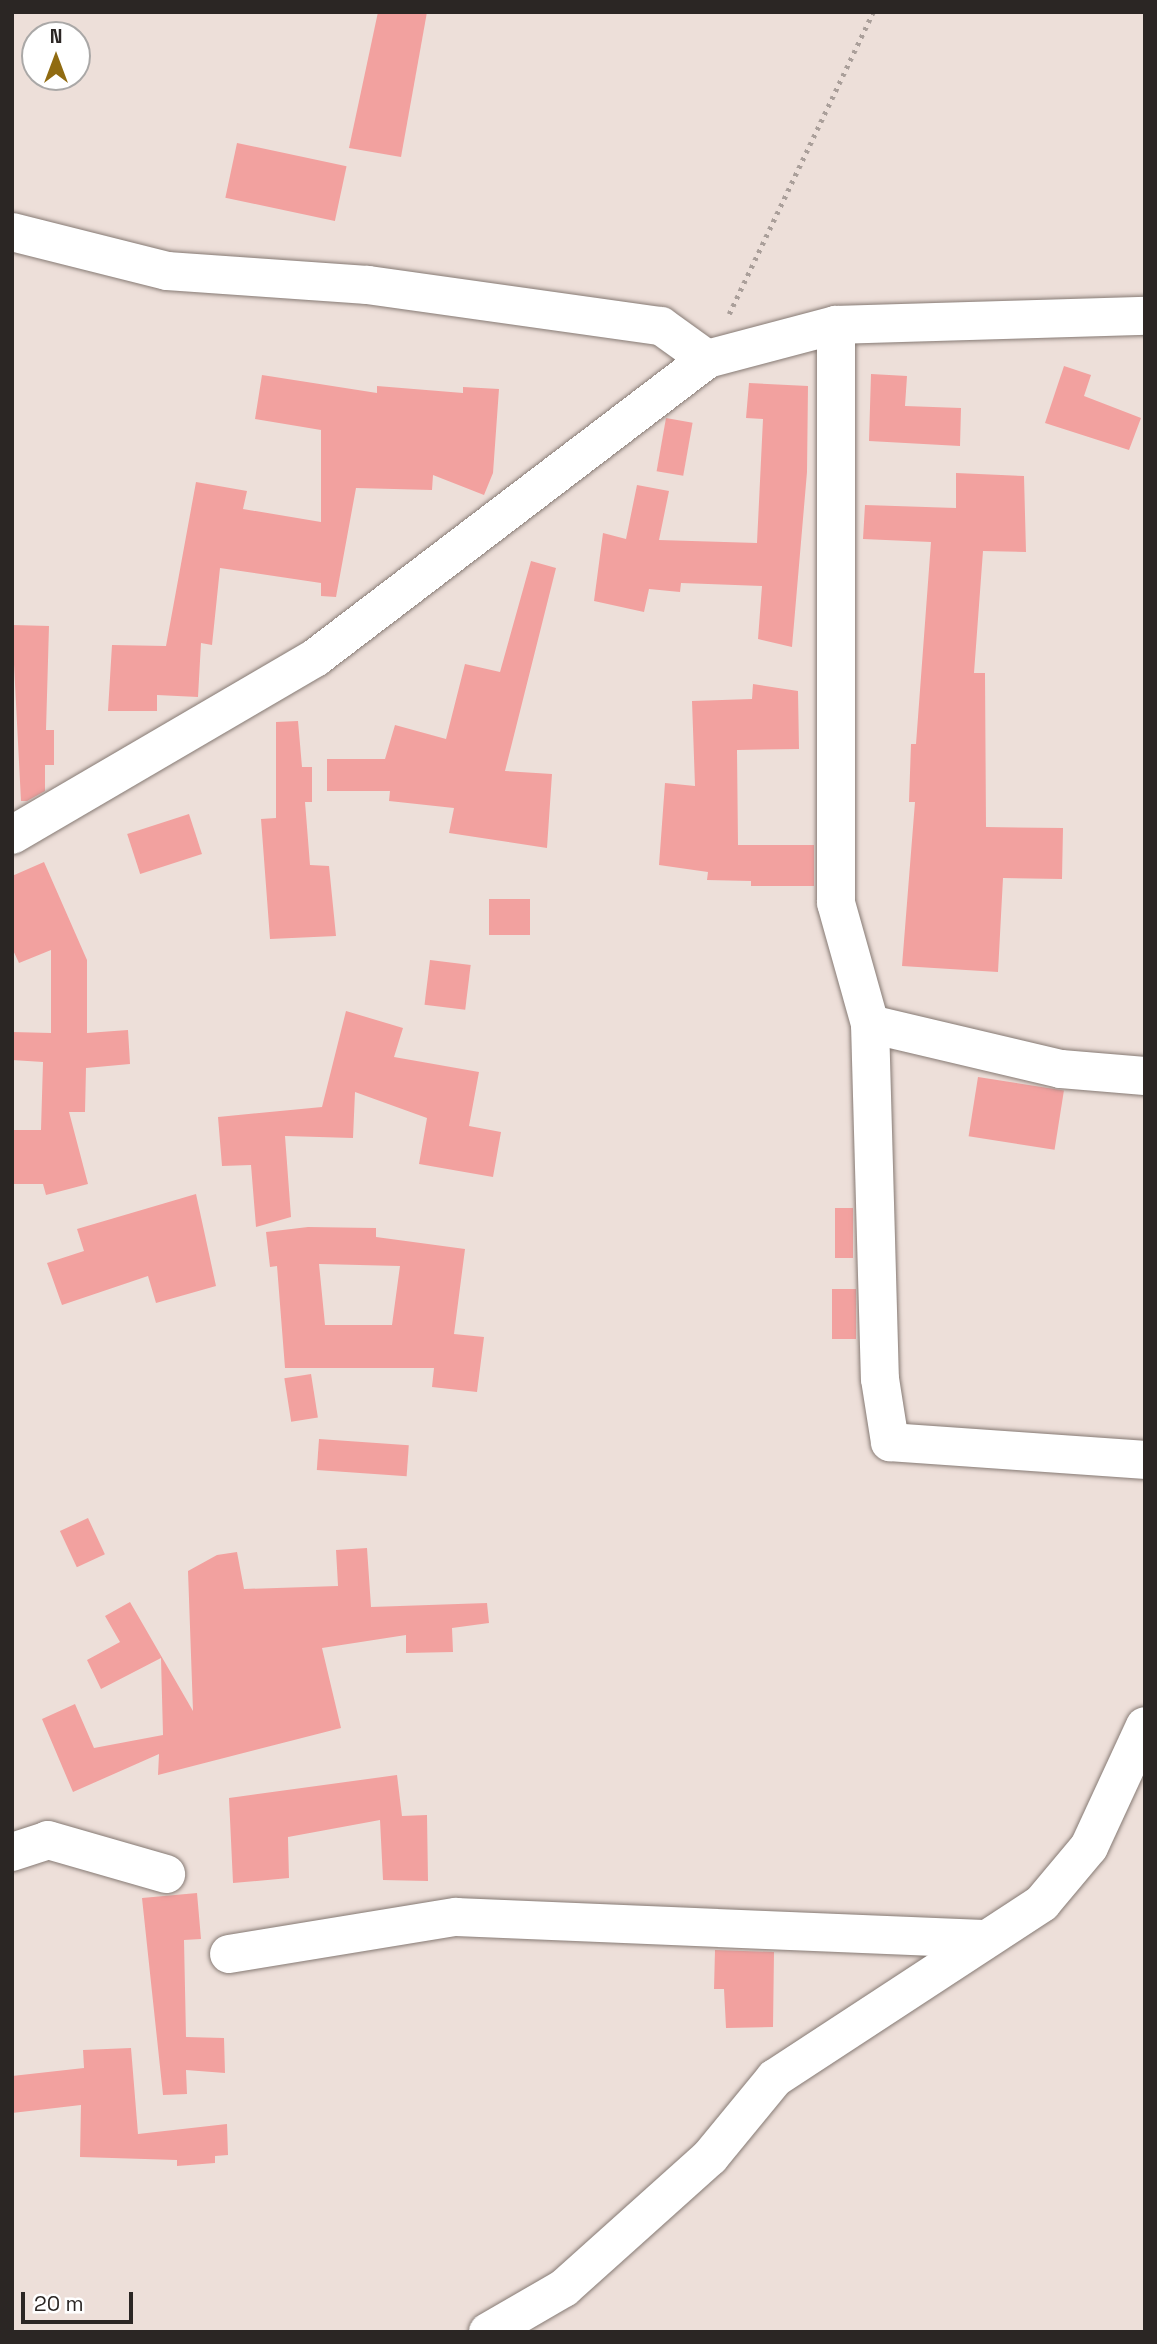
<!DOCTYPE html>
<style>
body{margin:0}
#map{position:relative;width:1157px;height:2344px;overflow:hidden;background:#eddfd9;font-family:"Space Grotesk",sans-serif}
div>[style]{position:absolute}
.building>*{inset:0;background:#f2a19f;transform-origin:0 0}
.path>*{height:4.5px;margin-top:-2.25px;transform-origin:0;background:repeating-linear-gradient(90deg,#aa9f9a 0 3.5px,transparent 0 8.5px)}
.roads{filter:drop-shadow(0 0 2px #867a74) drop-shadow(0 0 2px #867a74)}
.street>*{height:38px;margin:-19px;padding:0 19px;transform-origin:19px;border-radius:19px;background:#fff}
.secondary>*{height:38px;margin:-19px;padding:0 19px;transform-origin:19px;border-radius:19px;background:#fff}
span{translate:-50% -50%;white-space:nowrap;text-align:center;line-height:1.15;-webkit-text-stroke:6px #fff;paint-order:stroke}
.frame{position:absolute;inset:0;border:14px solid #2b2624;pointer-events:none}
.north{position:absolute;left:21px;top:21px;width:70px;height:70px;box-sizing:border-box;background:#fff;border:2px solid #aaa8a7;border-radius:50%;rotate:0deg;font-size:19px;font-weight:700;line-height:28px;text-align:center;color:#2b2624}
.north::after{content:'';display:block;margin:auto;width:24px;height:32px;background:#906b11;clip-path:polygon(50% 0,100% 100%,50% 72%,0 100%)}
.scale{position:absolute;left:21px;top:2292px;width:112px;height:32px;box-sizing:border-box;border:4px solid #2b2624;border-top:0;padding-left:9px;font-size:21px;line-height:24px;white-space:nowrap;color:#2b2624;-webkit-text-stroke:5px #fff;paint-order:stroke}
</style>
<div id="map">
<div class="building">
<i style="clip-path:polygon(378px 12px,427px 12px,401px 157px,349px 148px)"></i>
<i style="left:237px;top:143px;width:112px;height:56px;rotate:12deg"></i>
<i style="clip-path:polygon(1064px 366px,1091px 375px,1084px 396px,1141px 418px,1129px 450px,1045px 423px)"></i>
<i style="clip-path:polygon(871px 374px,907px 376px,905px 406px,961px 408px,960px 446px,869px 441px)"></i>
<i style="clip-path:polygon(262px 375px,377px 393px,377px 386px,463px 393px,463px 387px,499px 389px,493px 473px,484px 495px,433px 475px,432px 490px,356px 488px,336px 597px,321px 596px,321px 583px,220px 568px,212px 645px,201px 643px,198px 697px,157px 695px,157px 711px,108px 711px,112px 645px,166px 646px,196px 482px,247px 491px,243px 509px,321px 522px,321px 430px,255px 419px)"></i>
<i style="clip-path:polygon(749px 383px,808px 386px,807px 472px,792px 647px,758px 639px,762px 586px,681px 583px,680px 592px,649px 589px,644px 612px,594px 601px,603px 533px,626px 539px,637px 485px,669px 491px,659px 540px,757px 543px,763px 419px,746px 418px)"></i>
<i style="left:666px;top:418px;width:27px;height:54px;rotate:10deg"></i>
<i style="clip-path:polygon(956px 473px,1024px 476px,1026px 552px,983px 551px,974px 673px,985px 673px,986px 827px,1063px 828px,1062px 879px,1003px 878px,998px 972px,902px 966px,915px 802px,909px 802px,911px 744px,916px 744px,931px 542px,863px 539px,865px 505px,956px 508px)"></i>
<i style="clip-path:polygon(531px 561px,556px 568px,505px 771px,552px 774px,547px 848px,449px 833px,454px 808px,389px 801px,390px 791px,327px 791px,327px 759px,385px 759px,395px 725px,446px 739px,465px 664px,500px 672px)"></i>
<i style="clip-path:polygon(12px 625px,49px 626px,46px 730px,54px 730px,54px 765px,45px 765px,45px 791px,27px 801px,21px 801px)"></i>
<i style="clip-path:polygon(753px 684px,798px 691px,799px 749px,737px 750px,738px 845px,814px 845px,814px 886px,751px 886px,751px 881px,707px 880px,708px 872px,659px 865px,665px 783px,695px 786px,692px 701px,752px 699px)"></i>
<i style="clip-path:polygon(298px 721px,302px 767px,312px 767px,312px 802px,305px 802px,310px 865px,329px 866px,336px 936px,270px 939px,261px 819px,276px 818px,276px 722px)"></i>
<i style="left:189px;top:814px;width:42px;height:65px;rotate:72deg"></i>
<i style="clip-path:polygon(44px 862px,87px 960px,87px 1033px,128px 1030px,130px 1064px,86px 1068px,85px 1112px,69px 1112px,88px 1184px,46px 1195px,43px 1184px,12px 1184px,12px 1130px,41px 1130px,43px 1062px,12px 1060px,12px 1032px,51px 1033px,51px 950px,19px 963px,12px 948px,12px 876px)"></i>
<i style="left:489px;top:899px;width:41px;height:36px"></i>
<i style="left:430px;top:960px;width:41px;height:45px;rotate:7deg"></i>
<i style="clip-path:polygon(346px 1011px,403px 1028px,394px 1057px,479px 1072px,469px 1126px,501px 1132px,493px 1177px,419px 1164px,427px 1118px,355px 1092px,353px 1138px,285px 1136px,291px 1217px,256px 1227px,251px 1165px,222px 1166px,218px 1117px,322px 1107px)"></i>
<i style="left:978px;top:1077px;width:87px;height:60px;rotate:9deg"></i>
<i style="clip-path:polygon(196px 1194px,216px 1286px,156px 1303px,148px 1276px,62px 1305px,47px 1263px,84px 1251px,77px 1229px)"></i>
<i style="left:835px;top:1208px;width:18px;height:50px"></i>
<i style="clip-path:polygon(evenodd,308px 1227px,376px 1228px,376px 1237px,465px 1249px,454px 1334px,484px 1337px,477px 1392px,432px 1387px,434px 1368px,285px 1368px,277px 1266px,270px 1267px,266px 1232px,308px 1227px,319px 1264px,400px 1266px,392px 1325px,325px 1325px,319px 1264px)"></i>
<i style="left:832px;top:1289px;width:24px;height:50px"></i>
<i style="left:311px;top:1374px;width:44px;height:27px;rotate:81deg"></i>
<i style="left:319px;top:1439px;width:90px;height:31px;rotate:4deg"></i>
<i style="left:88px;top:1518px;width:40px;height:31px;rotate:65deg"></i>
<i style="clip-path:polygon(367px 1548px,371px 1607px,487px 1603px,489px 1623px,452px 1628px,453px 1652px,406px 1653px,406px 1635px,322px 1648px,341px 1728px,158px 1775px,159px 1754px,73px 1792px,42px 1719px,75px 1704px,94px 1748px,163px 1735px,161px 1658px,101px 1689px,87px 1660px,120px 1642px,105px 1616px,130px 1602px,193px 1711px,188px 1571px,217px 1555px,237px 1552px,244px 1589px,338px 1586px,336px 1550px)"></i>
<i style="clip-path:polygon(397px 1775px,402px 1816px,427px 1815px,428px 1881px,383px 1880px,380px 1820px,288px 1837px,289px 1878px,233px 1883px,229px 1798px)"></i>
<i style="clip-path:polygon(197px 1893px,201px 1939px,184px 1940px,186px 2037px,224px 2038px,225px 2073px,186px 2070px,187px 2094px,163px 2095px,142px 1898px)"></i>
<i style="clip-path:polygon(715px 1950px,774px 1952px,773px 2027px,726px 2028px,724px 1989px,714px 1989px)"></i>
<i style="clip-path:polygon(131px 2048px,138px 2134px,227px 2124px,228px 2155px,215px 2156px,215px 2163px,177px 2166px,177px 2160px,80px 2157px,81px 2105px,12px 2113px,12px 2076px,84px 2068px,83px 2050px)"></i>
</div>
<div class="path">
<i style="left:729px;top:314px;width:335px;rotate:-64.5deg"></i>
</div>
<div class="roads">
<div class="street">
<i style="left:12px;top:232px;width:160px;rotate:14.1deg"></i>
<i style="left:167px;top:271px;width:201px;rotate:4deg"></i>
<i style="left:368px;top:285px;width:296px;rotate:8deg"></i>
<i style="left:661px;top:326px;width:57px;rotate:35.7deg"></i>
<i style="left:836px;top:325px;width:578px;rotate:90deg"></i>
<i style="left:836px;top:903px;width:126px;rotate:74.3deg"></i>
<i style="left:870px;top:1024px;width:355px;rotate:88.4deg"></i>
<i style="left:880px;top:1379px;width:64px;rotate:81deg"></i>
<i style="left:890px;top:1442px;width:256px;rotate:4deg"></i>
<i style="left:870px;top:1024px;width:196px;rotate:13.3deg"></i>
<i style="left:1061px;top:1069px;width:84px;rotate:4.8deg"></i>
<i style="left:12px;top:1852px;width:38px;rotate:-18deg"></i>
<i style="left:48px;top:1840px;width:123px;rotate:16.1deg"></i>
<i style="left:229px;top:1954px;width:230px;rotate:-9.3deg"></i>
<i style="left:456px;top:1917px;width:528px;rotate:2.39deg"></i>
<i style="left:488px;top:2332px;width:88px;rotate:-30.1deg"></i>
<i style="left:564px;top:2288px;width:196px;rotate:-41.9deg"></i>
<i style="left:710px;top:2157px;width:102px;rotate:-50.6deg"></i>
<i style="left:775px;top:2078px;width:319px;rotate:-33.2deg"></i>
<i style="left:1042px;top:1903px;width:73px;rotate:-50deg"></i>
<i style="left:1089px;top:1847px;width:133px;rotate:-65.2deg"></i>
</div>
<div class="secondary">
<i style="left:12px;top:835px;width:351px;rotate:-30.3deg"></i>
<i style="left:315px;top:658px;width:493px;rotate:-37.3deg"></i>
<i style="left:707px;top:359px;width:133px;rotate:-14.8deg"></i>
<i style="left:836px;top:325px;width:309px;rotate:-1.7deg"></i>
</div>
</div>
<div class="frame"></div>
<div class="north">N</div>
<div class="scale">20 m</div>
</div>
